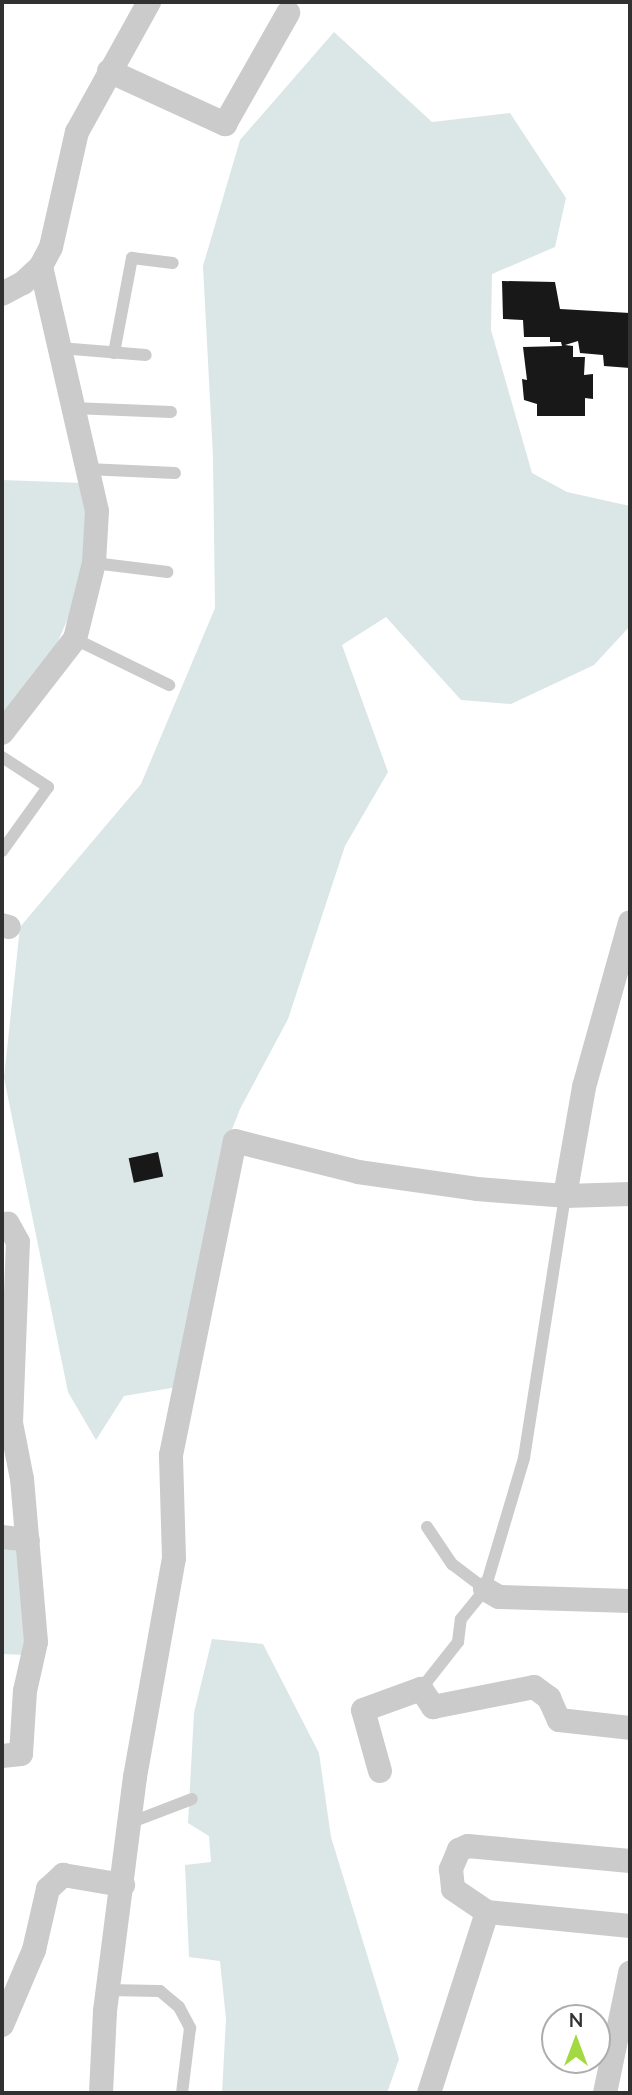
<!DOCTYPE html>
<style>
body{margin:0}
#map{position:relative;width:632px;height:2095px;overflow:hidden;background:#fff;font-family:Lato,sans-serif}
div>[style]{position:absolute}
.green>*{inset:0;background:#dae7e6}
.building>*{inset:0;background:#181818;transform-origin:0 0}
.lane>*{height:12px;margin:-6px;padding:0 6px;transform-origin:6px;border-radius:6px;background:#cbcbcb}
.street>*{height:24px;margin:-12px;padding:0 12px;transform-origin:12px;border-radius:12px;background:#cbcbcb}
span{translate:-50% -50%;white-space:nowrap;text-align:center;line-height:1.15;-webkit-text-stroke:7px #fff;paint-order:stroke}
.frame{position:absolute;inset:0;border:4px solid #313131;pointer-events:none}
.north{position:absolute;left:541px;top:2004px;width:70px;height:70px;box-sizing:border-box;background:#fff;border:2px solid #adadad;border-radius:50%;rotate:0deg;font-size:19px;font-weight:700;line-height:28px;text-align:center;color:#313131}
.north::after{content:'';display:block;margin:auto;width:24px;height:32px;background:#a3da41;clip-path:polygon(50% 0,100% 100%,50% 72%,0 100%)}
</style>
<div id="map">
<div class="green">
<i style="clip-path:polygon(334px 32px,432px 122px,510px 113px,566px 198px,555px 247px,492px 274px,491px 330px,532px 473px,567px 492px,630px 506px,630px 626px,594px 665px,511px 704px,461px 700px,386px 617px,342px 645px,388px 772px,345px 846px,288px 1019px,240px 1109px,222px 1155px,183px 1386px,124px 1396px,96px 1440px,68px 1392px,4px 1078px,20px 927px,141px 784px,215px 608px,213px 457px,203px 266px,240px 140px)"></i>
<i style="clip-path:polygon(2px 480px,83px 483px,95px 524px,80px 591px,51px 657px,2px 724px)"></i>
<i style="clip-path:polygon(2px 1549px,18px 1551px,26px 1655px,2px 1654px)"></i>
<i style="clip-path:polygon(212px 1639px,263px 1644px,319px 1753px,331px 1837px,399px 2059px,387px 2093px,222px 2093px,226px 2019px,220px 1961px,189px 1957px,185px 1865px,211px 1862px,209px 1836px,188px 1823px,194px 1713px)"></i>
</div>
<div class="building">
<i style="clip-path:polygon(502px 281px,555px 282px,560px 309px,630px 313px,630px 368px,604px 366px,603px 355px,580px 353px,578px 341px,565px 345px,573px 346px,573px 357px,585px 357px,584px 375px,593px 374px,593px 399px,585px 398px,585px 416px,537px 416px,537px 404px,524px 400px,522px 379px,527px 380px,523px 347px,562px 346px,561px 342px,550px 342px,550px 337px,524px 337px,523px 320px,503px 319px)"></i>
<i style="left:158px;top:1152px;width:25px;height:30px;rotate:78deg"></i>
</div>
<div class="lane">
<i style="left:60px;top:348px;width:86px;rotate:4.7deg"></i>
<i style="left:114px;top:353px;width:97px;rotate:-79.3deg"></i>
<i style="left:132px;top:258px;width:41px;rotate:7deg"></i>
<i style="left:73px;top:408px;width:98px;rotate:2.3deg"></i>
<i style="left:87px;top:469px;width:88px;rotate:2.6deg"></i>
<i style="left:94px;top:563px;width:74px;rotate:7deg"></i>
<i style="left:75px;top:639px;width:105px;rotate:26.1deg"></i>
<i style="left:2px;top:757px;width:55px;rotate:33.1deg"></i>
<i style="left:48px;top:787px;width:79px;rotate:125.7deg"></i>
<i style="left:427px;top:1527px;width:45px;rotate:56deg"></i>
<i style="left:452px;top:1564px;width:41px;rotate:37.1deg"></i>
<i style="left:421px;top:1689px;width:60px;rotate:-51.8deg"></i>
<i style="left:458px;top:1642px;width:23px;rotate:-83deg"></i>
<i style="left:461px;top:1619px;width:38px;rotate:-51deg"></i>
<i style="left:485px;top:1589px;width:137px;rotate:-73.4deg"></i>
<i style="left:524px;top:1458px;width:265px;rotate:-81.1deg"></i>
<i style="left:132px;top:1822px;width:64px;rotate:-21deg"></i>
<i style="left:107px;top:1990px;width:53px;rotate:1.1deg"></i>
<i style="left:160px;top:1991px;width:25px;rotate:40deg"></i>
<i style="left:179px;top:2007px;width:24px;rotate:62deg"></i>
<i style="left:190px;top:2028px;width:65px;rotate:97deg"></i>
</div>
<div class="street">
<i style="left:109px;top:71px;width:128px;rotate:24.6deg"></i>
<i style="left:225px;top:124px;width:128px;rotate:-60.4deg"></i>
<i style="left:2px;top:294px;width:24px;rotate:-28deg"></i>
<i style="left:23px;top:283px;width:25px;rotate:-43deg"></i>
<i style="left:41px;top:266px;width:21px;rotate:-62deg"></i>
<i style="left:51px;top:247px;width:118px;rotate:-77.3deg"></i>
<i style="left:77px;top:132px;width:149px;rotate:-61deg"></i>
<i style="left:2px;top:733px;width:119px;rotate:-52.2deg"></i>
<i style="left:75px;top:639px;width:78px;rotate:-76deg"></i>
<i style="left:94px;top:563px;width:52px;rotate:-86.7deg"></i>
<i style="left:97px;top:511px;width:251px;rotate:-102.9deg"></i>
<i style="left:2px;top:925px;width:7px;rotate:16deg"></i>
<i style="left:565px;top:1196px;width:111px;rotate:-80.1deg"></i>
<i style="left:584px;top:1087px;width:171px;rotate:-74.4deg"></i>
<i style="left:2px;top:1537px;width:26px;rotate:7deg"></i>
<i style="left:485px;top:1589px;width:16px;rotate:30deg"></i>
<i style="left:499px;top:1597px;width:131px;rotate:1.7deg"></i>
<i style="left:2px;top:1756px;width:19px;rotate:-6deg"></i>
<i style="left:21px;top:1754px;width:63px;rotate:-86.4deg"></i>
<i style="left:25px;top:1691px;width:50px;rotate:-77.3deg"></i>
<i style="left:36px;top:1642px;width:164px;rotate:-94.9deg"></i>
<i style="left:22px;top:1479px;width:57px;rotate:-101.1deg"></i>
<i style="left:11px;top:1423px;width:181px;rotate:-87.8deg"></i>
<i style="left:18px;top:1242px;width:21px;rotate:-119deg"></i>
<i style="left:380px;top:1771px;width:63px;rotate:-105.6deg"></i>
<i style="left:363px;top:1710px;width:62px;rotate:-19.9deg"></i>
<i style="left:421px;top:1689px;width:22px;rotate:56deg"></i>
<i style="left:433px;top:1707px;width:103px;rotate:-11.2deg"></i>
<i style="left:534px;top:1687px;width:19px;rotate:36deg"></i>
<i style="left:549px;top:1698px;width:24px;rotate:66deg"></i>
<i style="left:559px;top:1720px;width:71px;rotate:6.4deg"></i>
<i style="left:630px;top:1861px;width:163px;rotate:-174.7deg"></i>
<i style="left:468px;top:1846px;width:10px;rotate:156deg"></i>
<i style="left:459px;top:1850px;width:21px;rotate:113deg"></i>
<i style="left:451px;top:1869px;width:20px;rotate:84deg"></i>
<i style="left:453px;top:1889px;width:41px;rotate:34.1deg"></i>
<i style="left:487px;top:1912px;width:144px;rotate:5.6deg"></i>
<i style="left:2px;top:2025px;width:82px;rotate:-66.9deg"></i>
<i style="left:34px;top:1950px;width:63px;rotate:-77.1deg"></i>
<i style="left:48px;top:1889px;width:21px;rotate:-43deg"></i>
<i style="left:63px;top:1875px;width:61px;rotate:9.5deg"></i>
<i style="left:101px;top:2093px;width:82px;rotate:-87.2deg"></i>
<i style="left:105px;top:2011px;width:236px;rotate:-82.7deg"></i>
<i style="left:135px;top:1777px;width:222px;rotate:-79.9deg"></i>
<i style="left:174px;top:1558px;width:103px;rotate:-91.7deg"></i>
<i style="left:171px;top:1455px;width:320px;rotate:-78.5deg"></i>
<i style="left:235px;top:1141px;width:127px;rotate:14.1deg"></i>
<i style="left:358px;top:1172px;width:120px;rotate:8.1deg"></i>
<i style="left:477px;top:1189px;width:88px;rotate:4.5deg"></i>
<i style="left:565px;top:1196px;width:65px;rotate:-1.8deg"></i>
<i style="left:429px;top:2093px;width:190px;rotate:-72.2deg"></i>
<i style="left:605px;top:2093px;width:123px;rotate:-78.2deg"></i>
</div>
<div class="frame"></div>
<div class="north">N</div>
</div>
